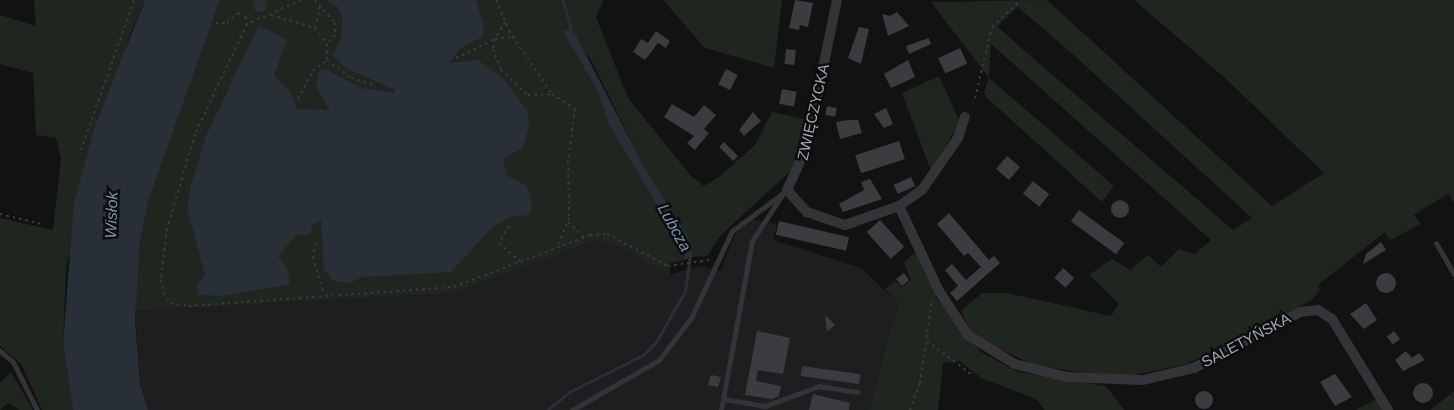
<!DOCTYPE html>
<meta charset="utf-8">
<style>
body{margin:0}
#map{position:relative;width:1454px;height:410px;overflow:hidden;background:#121213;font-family:Arial,sans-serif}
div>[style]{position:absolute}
.built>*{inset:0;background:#1e1e20}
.green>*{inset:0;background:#1e261f}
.water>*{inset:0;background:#282f37}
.round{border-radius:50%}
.stream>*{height:3px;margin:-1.5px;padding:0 1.5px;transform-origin:1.5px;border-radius:1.5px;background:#282f37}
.building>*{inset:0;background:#3c3c40;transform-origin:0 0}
.path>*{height:2px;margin-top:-1px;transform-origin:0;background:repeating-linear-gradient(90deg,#393a3f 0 2.5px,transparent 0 6.5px)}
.lane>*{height:5px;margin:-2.5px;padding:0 2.5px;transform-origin:2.5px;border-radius:2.5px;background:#333338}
.street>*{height:10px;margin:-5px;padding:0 5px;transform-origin:5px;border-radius:5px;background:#333338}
span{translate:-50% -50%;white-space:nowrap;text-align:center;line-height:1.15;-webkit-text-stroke:5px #0d0d0e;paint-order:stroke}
.street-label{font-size:15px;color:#a3a7b4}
.water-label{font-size:16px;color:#7992af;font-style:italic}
</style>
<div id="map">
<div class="built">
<i style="clip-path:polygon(750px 219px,777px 224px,773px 240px,861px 268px,898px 303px,869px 410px,148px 410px,140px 384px,135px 311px,454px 293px,596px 240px,619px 246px,670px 275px,699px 266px,721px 271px,734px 236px)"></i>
</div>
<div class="green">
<i style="clip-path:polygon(34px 0,145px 0,130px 34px,66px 267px,63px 344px,73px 410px,42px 410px,22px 365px,0 346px,0 218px,53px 230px,61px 158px,56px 138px,36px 135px,33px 73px,0 64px,0 15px,36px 26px)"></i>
<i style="clip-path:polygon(220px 0,604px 0,596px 17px,628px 98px,691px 176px,704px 186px,720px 176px,755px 145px,772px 112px,804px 119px,797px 165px,722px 234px,707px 256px,693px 257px,689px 238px,645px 168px,590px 58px,564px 31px,598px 92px,609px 125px,685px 252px,684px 260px,669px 263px,670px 275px,619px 246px,596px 240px,454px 293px,135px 311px,140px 242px,149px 199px)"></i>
<i style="clip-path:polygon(663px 0,782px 0,774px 68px,705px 48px)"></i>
<i style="clip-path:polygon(evenodd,1047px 0,1272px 206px,1324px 173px,1225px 78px,1134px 0,1454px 0,1454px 203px,1448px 194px,1414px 215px,1421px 224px,1390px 240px,1385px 232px,1318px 285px,1320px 290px,1312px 300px,1187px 364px,1134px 375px,1095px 375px,1032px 364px,991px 345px,970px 330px,961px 311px,982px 293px,1007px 293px,1111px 316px,1119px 304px,1089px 275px,1112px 259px,1130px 270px,1148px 255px,1161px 267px,1179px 249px,1195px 254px,1211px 240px,991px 44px,989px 78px,1114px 186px,1102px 202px,987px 98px,984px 92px,989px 78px,931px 2px,1047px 0,1018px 7px,1077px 58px,1252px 218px,1233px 230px,1019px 46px,997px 26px,1018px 7px)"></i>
<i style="clip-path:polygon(939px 76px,960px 122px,931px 171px,902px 93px)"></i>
<i style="clip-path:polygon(915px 252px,937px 299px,981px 352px,1018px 372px,1106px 386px,1124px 410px,1045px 410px,1036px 399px,981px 378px,960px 361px,943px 363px,938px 410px,869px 410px,898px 303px,885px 289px,895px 281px,902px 287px,911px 280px,904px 262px)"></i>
<i style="clip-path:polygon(11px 372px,33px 410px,20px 410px,8px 403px,0 410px,0 383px)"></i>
<i style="clip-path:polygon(1454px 391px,1454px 410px,1430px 410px,1443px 400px)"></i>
<i style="clip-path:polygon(1377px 399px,1384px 410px,1355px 410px)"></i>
</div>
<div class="water">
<i class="round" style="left:253px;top:-2px;width:14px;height:14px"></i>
<i style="clip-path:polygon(145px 0,220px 0,149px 199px,140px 242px,135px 319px,140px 384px,148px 410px,73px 410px,63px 344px,74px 203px,95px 126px)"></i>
<i style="clip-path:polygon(327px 0,476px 0,484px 26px,482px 37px,460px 49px,449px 63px,478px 60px,503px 78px,528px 112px,529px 127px,523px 147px,503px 160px,506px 175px,527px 186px,532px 207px,529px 215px,510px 217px,491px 229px,451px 272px,362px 277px,350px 283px,333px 281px,324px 269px,321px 220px,313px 224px,310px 234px,296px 235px,278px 257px,287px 267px,290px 284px,223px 296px,198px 295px,198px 284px,205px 275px,187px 208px,191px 186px,206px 136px,259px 25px,287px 40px,274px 76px,290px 91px,297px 109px,329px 110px,316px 85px,319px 71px,325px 69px,361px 88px,395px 93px,394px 89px,347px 69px,333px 55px,341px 39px,343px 19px,338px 7px)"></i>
<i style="clip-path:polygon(573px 30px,645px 168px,689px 238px,693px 257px,684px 260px,685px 252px,609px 125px,598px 92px,563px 31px)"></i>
</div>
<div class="stream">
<i style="left:563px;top:0;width:35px;rotate:75deg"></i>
<i style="left:547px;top:410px;width:28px;rotate:-39deg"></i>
<i style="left:569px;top:392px;width:83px;rotate:-26.6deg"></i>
<i style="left:643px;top:355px;width:18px;rotate:-45deg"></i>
<i style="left:656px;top:342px;width:59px;rotate:-60.4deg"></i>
<i style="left:685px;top:291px;width:35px;rotate:-82deg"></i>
</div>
<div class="building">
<i style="clip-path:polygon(795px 0,813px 3px,808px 27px,800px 25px,799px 30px,789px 28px)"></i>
<i style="clip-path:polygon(897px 12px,909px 26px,888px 36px,882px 14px,890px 16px)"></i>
<i style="clip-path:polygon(859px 27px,869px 29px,861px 64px,848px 58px)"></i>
<i style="clip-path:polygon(656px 31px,670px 41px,666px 48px,658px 43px,645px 60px,633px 52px,641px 39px,648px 43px)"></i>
<i style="clip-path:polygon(929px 38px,931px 44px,909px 54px,906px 46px)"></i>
<i style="left:960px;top:48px;width:17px;height:24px;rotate:65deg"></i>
<i style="left:786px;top:49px;width:10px;height:15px;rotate:6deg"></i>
<i style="clip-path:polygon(908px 60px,915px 77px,891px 88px,884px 74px)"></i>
<i style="left:726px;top:69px;width:13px;height:17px;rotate:27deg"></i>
<i style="left:782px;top:89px;width:15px;height:15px;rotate:11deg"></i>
<i style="clip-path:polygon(672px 104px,694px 117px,704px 105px,716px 115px,704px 129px,709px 133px,695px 150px,687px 143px,694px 136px,664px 117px)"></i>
<i style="left:827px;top:106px;width:10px;height:9px;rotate:11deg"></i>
<i style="clip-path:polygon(886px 108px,893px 124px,884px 128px,874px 114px)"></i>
<i style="clip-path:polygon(753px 112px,761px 121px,744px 136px,739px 130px)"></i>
<i style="clip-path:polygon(848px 120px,858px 120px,862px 133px,840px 139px,836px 122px)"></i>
<i style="left:899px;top:141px;width:19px;height:46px;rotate:72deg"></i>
<i style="left:724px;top:142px;width:20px;height:7px;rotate:45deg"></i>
<i style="left:1007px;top:156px;width:17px;height:17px;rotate:40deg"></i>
<i style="left:911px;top:177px;width:10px;height:19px;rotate:66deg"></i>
<i style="clip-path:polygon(870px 179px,882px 199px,843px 212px,839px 204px,864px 190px,861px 182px)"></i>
<i style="left:1033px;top:181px;width:21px;height:16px;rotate:39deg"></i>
<i class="round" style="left:1111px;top:200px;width:18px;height:18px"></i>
<i style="left:1079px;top:210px;width:56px;height:14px;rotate:36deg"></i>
<i style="clip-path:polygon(949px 213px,989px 260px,994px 256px,1000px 263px,957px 301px,950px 293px,958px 286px,945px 270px,952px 264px,966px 280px,981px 267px,968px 253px,964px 256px,937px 224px)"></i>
<i style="left:880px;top:220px;width:36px;height:18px;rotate:48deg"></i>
<i style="left:779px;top:221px;width:72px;height:14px;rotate:13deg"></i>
<i style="clip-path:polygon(1381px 242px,1386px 250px,1363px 264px,1366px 254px)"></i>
<i style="left:1063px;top:268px;width:15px;height:13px;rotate:42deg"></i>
<i class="round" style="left:1376px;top:273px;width:20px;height:20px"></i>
<i style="clip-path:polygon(904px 273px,909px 280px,902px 286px,896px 279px)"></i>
<i style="clip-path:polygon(1366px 303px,1377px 320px,1364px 329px,1350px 314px)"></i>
<i style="clip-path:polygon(825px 315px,835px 325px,827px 332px)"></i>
<i style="clip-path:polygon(757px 331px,790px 338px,783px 374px,758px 370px,756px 381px,781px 386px,779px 396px,772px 399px,745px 395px)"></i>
<i style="left:1394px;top:331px;width:10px;height:9px;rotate:53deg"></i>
<i style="clip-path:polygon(1406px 351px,1412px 358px,1419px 353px,1425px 360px,1403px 371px,1395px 360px)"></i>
<i style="left:802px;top:366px;width:59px;height:10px;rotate:8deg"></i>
<i style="clip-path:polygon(1335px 374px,1352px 397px,1335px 406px,1320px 382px)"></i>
<i style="clip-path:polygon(711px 375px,721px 377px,718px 387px,708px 385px)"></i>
<i class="round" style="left:1413px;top:383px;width:20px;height:20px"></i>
<i class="round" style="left:1195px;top:391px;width:18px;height:18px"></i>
<i style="clip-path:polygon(813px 394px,850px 403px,849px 410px,809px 410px)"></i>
</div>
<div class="path">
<i style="left:301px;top:0;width:59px;rotate:156deg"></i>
<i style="left:247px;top:24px;width:122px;rotate:115.3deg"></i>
<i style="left:195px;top:134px;width:99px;rotate:106.4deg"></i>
<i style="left:167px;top:229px;width:51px;rotate:96.7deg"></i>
<i style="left:161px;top:280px;width:13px;rotate:81deg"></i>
<i style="left:163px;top:293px;width:13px;rotate:51deg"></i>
<i style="left:171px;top:303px;width:18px;rotate:9deg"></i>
<i style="left:189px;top:306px;width:266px;rotate:-4.1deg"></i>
<i style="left:454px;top:287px;width:146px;rotate:-20.9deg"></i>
<i style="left:590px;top:235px;width:17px;rotate:-3deg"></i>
<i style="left:607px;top:234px;width:69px;rotate:27.7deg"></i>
<i style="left:668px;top:266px;width:42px;rotate:-8.1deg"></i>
<i style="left:315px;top:0;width:30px;rotate:49deg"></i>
<i style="left:335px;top:23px;width:12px;rotate:90deg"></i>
<i style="left:335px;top:35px;width:12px;rotate:132deg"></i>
<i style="left:327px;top:44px;width:16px;rotate:90deg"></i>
<i style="left:327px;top:60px;width:30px;rotate:37deg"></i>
<i style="left:351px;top:78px;width:25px;rotate:16deg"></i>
<i style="left:496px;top:0;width:34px;rotate:67deg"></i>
<i style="left:509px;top:31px;width:76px;rotate:55.7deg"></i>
<i style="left:552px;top:94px;width:27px;rotate:33deg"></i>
<i style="left:575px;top:109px;width:53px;rotate:97.5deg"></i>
<i style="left:568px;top:162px;width:56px;rotate:89deg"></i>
<i style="left:569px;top:218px;width:31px;rotate:112deg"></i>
<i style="left:271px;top:15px;width:46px;rotate:16.5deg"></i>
<i style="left:315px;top:28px;width:20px;rotate:53deg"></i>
<i style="left:505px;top:22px;width:20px;rotate:120deg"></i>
<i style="left:495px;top:39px;width:18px;rotate:-6deg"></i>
<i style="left:216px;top:23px;width:11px"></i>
<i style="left:227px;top:23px;width:15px;rotate:-42deg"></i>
<i style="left:238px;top:13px;width:9px;rotate:27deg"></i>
<i style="left:246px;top:17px;width:7px;rotate:82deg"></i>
<i style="left:315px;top:28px;width:23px;rotate:-77deg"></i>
<i style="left:495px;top:39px;width:10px;rotate:101deg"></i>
<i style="left:493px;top:49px;width:22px;rotate:69deg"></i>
<i style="left:501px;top:70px;width:37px;rotate:43deg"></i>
<i style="left:528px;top:95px;width:24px;rotate:-2deg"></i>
<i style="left:456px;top:58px;width:43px;rotate:-26deg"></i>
<i style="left:975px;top:98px;width:73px;rotate:-76.5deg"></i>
<i style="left:992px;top:27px;width:40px;rotate:-43deg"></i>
<i style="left:298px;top:99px;width:32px;rotate:-62deg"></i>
<i style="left:313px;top:71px;width:18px;rotate:-38deg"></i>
<i style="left:81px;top:150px;width:159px;rotate:-70.5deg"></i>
<i style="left:0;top:214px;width:43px;rotate:13.4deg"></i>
<i style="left:568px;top:222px;width:22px;rotate:43deg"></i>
<i style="left:509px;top:226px;width:20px;rotate:120deg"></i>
<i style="left:499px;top:243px;width:28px;rotate:41deg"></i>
<i style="left:316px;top:243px;width:14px;rotate:102deg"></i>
<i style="left:313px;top:257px;width:37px;rotate:74deg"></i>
<i style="left:927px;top:341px;width:55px;rotate:36.9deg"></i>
<i style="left:910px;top:410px;width:29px;rotate:-70deg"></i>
<i style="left:920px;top:383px;width:84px;rotate:-81.8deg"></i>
</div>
<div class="lane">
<i style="left:1436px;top:243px;width:36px;rotate:60deg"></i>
<i style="left:0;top:351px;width:17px;rotate:40deg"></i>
<i style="left:13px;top:362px;width:54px;rotate:63.4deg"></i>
<i style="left:724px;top:399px;width:42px;rotate:9.7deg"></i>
<i style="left:765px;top:406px;width:58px;rotate:-20.3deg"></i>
<i style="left:819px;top:386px;width:39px;rotate:9deg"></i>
<i style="left:572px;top:410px;width:100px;rotate:-29.9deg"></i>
<i style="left:659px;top:360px;width:53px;rotate:-52.7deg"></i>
<i style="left:691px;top:318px;width:96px;rotate:-64.8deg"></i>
<i style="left:732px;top:231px;width:69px;rotate:-36.7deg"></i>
<i style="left:721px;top:410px;width:172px;rotate:-79.6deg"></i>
<i style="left:752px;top:241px;width:55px;rotate:-56.9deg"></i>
</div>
<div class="street">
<i style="left:837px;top:0;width:149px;rotate:101.6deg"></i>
<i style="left:807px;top:146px;width:48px;rotate:114.4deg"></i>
<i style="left:787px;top:190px;width:30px;rotate:48deg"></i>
<i style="left:807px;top:212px;width:40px;rotate:18.9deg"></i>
<i style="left:845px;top:225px;width:57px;rotate:-19.4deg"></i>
<i style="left:899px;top:206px;width:28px;rotate:-35deg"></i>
<i style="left:922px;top:190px;width:63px;rotate:-55.3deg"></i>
<i style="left:958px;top:138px;width:22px;rotate:-72deg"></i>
<i style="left:899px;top:206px;width:94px;rotate:64.8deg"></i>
<i style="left:939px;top:291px;width:53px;rotate:56.6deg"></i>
<i style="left:968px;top:335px;width:55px;rotate:31.7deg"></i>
<i style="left:1015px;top:364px;width:54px;rotate:14deg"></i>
<i style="left:1067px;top:377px;width:76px;rotate:2.3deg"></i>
<i style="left:1143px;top:380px;width:52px;rotate:-13.2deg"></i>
<i style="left:1194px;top:368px;width:120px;rotate:-27.8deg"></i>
<i style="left:1300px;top:312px;width:18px;rotate:-6deg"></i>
<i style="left:1318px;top:310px;width:17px;rotate:33deg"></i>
<i style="left:1332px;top:319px;width:107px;rotate:58.4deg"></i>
</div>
<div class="street-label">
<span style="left:813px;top:112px;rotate:-77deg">ZWIĘCZYCKA</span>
<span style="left:1246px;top:340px;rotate:-28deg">SALETYŃSKA</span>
</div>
<div class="water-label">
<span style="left:112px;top:215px;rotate:-88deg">Wisłok</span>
<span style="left:674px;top:228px;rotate:61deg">Lubcza</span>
</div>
</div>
